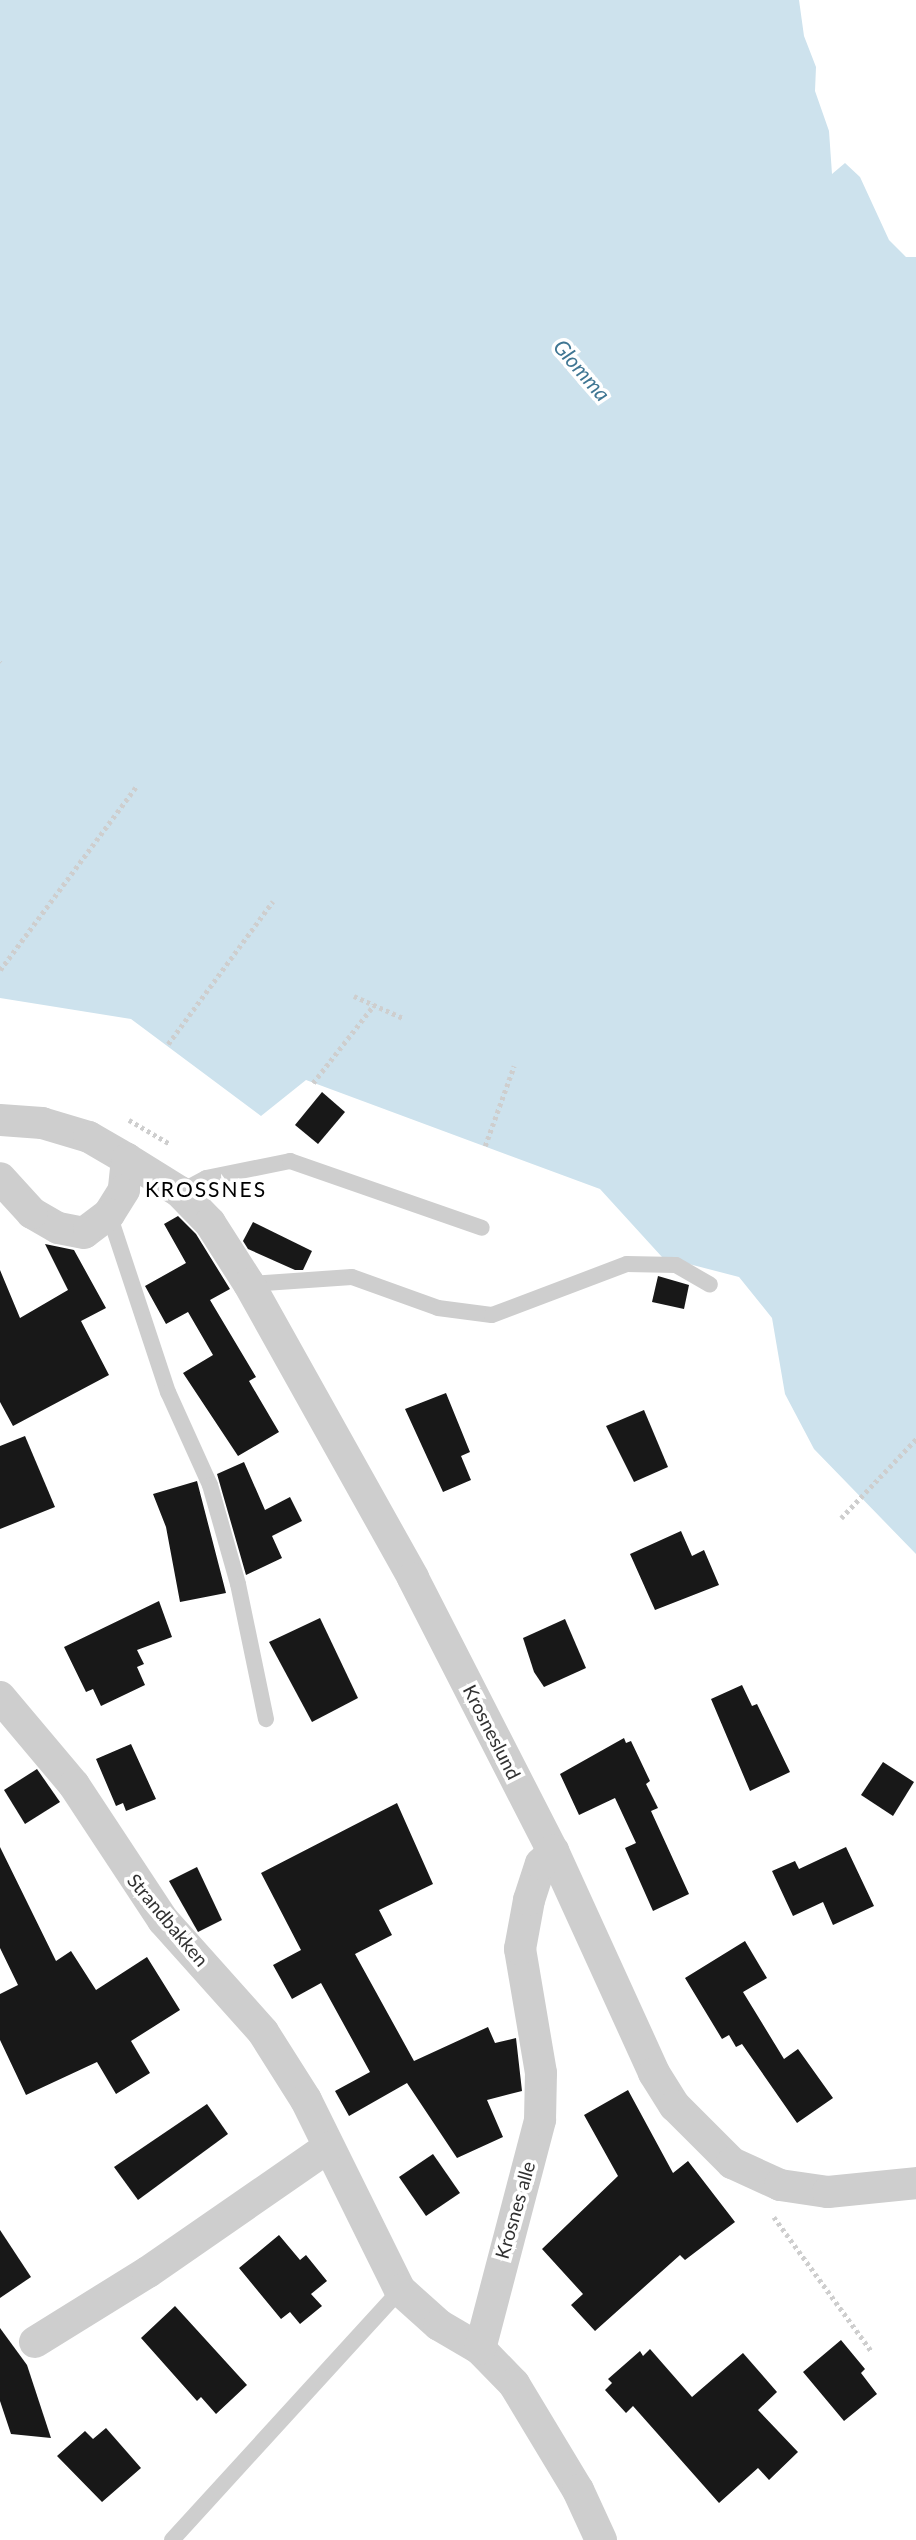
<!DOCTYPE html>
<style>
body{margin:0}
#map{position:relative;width:916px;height:2540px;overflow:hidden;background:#fff;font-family:Lato,sans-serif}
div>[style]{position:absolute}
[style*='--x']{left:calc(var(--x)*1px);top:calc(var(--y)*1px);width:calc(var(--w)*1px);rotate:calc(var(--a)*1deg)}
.water>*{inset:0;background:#cde2ed}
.building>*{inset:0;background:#181818}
.path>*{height:4.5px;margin-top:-2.25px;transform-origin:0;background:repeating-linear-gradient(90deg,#cecece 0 3.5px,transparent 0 7px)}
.service>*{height:16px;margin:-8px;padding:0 8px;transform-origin:8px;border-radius:8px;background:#cecece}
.minor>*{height:32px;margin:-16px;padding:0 16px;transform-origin:16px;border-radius:16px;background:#cecece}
span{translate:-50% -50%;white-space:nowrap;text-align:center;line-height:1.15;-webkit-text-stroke:7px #fff;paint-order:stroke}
.street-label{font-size:19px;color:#313131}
.water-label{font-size:21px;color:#3f7693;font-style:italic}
.neighbourhood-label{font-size:21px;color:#000;letter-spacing:2px}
</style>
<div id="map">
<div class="water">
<i style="clip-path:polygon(0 0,799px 0,804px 36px,816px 67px,815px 91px,829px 131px,832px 174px,845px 163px,860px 177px,889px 240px,906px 257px,916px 257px,916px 1554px,814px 1449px,785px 1394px,772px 1318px,739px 1277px,662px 1257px,600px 1189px,306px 1080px,261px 1116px,131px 1019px,0 998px)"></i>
</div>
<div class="building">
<i style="clip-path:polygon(322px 1092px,345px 1112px,318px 1144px,295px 1125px)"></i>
<i style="clip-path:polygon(178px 1216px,196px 1234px,230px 1289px,210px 1300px,256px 1377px,249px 1381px,279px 1432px,238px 1456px,183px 1373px,213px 1355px,188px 1312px,166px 1324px,145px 1286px,186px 1263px,164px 1224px)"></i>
<i style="clip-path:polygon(253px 1222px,312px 1251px,303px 1270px,295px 1270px,248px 1249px,243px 1241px)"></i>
<i style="clip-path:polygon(45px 1244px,74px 1250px,106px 1308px,81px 1321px,109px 1375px,13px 1426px,0 1402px,0 1270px,20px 1318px,68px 1290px)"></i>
<i style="clip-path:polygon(658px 1276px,689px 1285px,684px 1309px,652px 1302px)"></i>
<i style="clip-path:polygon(446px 1393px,470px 1452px,461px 1456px,471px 1480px,443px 1492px,405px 1409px)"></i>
<i style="clip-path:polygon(644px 1410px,668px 1467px,634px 1482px,606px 1426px)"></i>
<i style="clip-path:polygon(25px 1436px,55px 1507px,0 1529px,0 1446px)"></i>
<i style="clip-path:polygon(244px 1462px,265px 1510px,290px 1497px,302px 1521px,272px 1536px,282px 1558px,246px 1575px,217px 1474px)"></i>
<i style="clip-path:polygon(197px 1481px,226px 1593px,180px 1602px,166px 1527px,153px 1494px)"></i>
<i style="clip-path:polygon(681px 1531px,692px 1556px,704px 1550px,719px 1585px,655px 1610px,630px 1554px)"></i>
<i style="clip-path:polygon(159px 1601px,172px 1637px,137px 1650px,144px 1664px,137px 1667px,145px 1685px,101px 1706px,93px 1689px,86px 1692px,64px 1647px)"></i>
<i style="clip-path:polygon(320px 1618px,358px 1698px,312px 1722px,269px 1642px)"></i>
<i style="clip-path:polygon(565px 1619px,586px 1668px,544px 1687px,534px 1672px,523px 1638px)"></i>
<i style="clip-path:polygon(742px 1685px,752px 1706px,757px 1704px,790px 1772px,750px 1791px,711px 1699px)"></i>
<i style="clip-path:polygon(624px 1738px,626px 1743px,631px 1741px,650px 1781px,646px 1784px,658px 1808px,651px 1811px,689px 1894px,653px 1911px,625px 1848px,636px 1843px,615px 1798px,579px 1815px,560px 1774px)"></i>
<i style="clip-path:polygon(131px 1744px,156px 1799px,126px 1811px,123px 1803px,116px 1806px,96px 1759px)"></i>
<i style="clip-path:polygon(883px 1762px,914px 1782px,893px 1816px,861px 1795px)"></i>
<i style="clip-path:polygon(37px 1769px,60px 1802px,25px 1824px,4px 1790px)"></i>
<i style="clip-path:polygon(397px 1803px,433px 1884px,379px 1910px,392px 1935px,355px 1954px,414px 2061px,488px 2027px,495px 2043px,516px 2038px,522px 2091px,487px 2100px,503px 2137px,457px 2158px,407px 2083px,349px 2116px,335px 2091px,370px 2072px,321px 1983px,292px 1999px,273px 1965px,301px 1950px,261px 1873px)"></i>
<i style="clip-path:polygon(0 1847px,56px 1961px,71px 1951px,96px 1990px,147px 1957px,180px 2010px,131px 2041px,150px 2073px,116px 2094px,97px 2062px,26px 2095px,0 2040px,0 1994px,18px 1985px,0 1948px)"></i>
<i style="clip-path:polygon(846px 1847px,874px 1906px,833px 1925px,823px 1902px,793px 1916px,772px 1871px,795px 1861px,799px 1869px)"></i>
<i style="clip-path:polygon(197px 1867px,222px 1920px,198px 1932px,169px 1881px)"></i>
<i style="clip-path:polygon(745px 1941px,767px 1978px,743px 1992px,784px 2059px,798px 2049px,833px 2098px,797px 2123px,742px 2044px,736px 2047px,729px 2035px,722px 2039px,685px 1978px)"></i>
<i style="clip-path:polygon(628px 2090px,673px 2173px,688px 2161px,735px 2222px,685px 2260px,680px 2255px,595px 2331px,571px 2305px,583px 2294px,542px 2249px,618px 2176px,584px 2115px)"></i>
<i style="clip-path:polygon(207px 2104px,228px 2134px,138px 2200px,114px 2167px)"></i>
<i style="clip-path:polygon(433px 2154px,460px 2193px,426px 2216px,399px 2177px)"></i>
<i style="clip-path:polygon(0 2230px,31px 2277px,0 2298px)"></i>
<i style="clip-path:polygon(279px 2235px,300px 2260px,306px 2255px,327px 2281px,311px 2294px,322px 2306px,300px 2324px,290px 2312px,281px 2319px,239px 2268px)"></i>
<i style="clip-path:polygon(175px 2306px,247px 2385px,216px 2414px,201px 2397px,197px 2401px,141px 2338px)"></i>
<i style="clip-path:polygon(0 2328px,27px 2365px,51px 2438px,11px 2434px,0 2401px)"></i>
<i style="clip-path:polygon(841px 2340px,865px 2369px,861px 2373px,877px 2394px,844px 2421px,803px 2372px)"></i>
<i style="clip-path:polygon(650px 2349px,692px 2397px,743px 2353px,777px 2392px,758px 2410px,798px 2452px,769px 2480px,758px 2468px,719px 2503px,633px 2406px,626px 2413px,605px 2390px,612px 2383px,608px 2379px,640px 2351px,643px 2356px)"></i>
<i style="clip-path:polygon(106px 2428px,141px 2468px,102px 2502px,57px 2456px,85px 2431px,93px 2439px)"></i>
</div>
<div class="path">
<i style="--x:0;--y:662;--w:1;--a:45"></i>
<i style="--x:0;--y:970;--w:228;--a:-53.4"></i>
<i style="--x:354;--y:996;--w:54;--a:24.2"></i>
<i style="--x:168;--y:1044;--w:177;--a:-53.7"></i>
<i style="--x:313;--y:1083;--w:99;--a:-52"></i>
<i style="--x:129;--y:1120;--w:48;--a:30.3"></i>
<i style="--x:485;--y:1146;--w:85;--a:-70.1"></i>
<i style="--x:841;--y:1518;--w:109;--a:-46.5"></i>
<i style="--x:774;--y:2217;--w:167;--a:54"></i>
</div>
<div class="service">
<i style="--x:180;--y:1192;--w:30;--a:-28"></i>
<i style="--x:206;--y:1178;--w:86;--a:-11.4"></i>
<i style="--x:290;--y:1161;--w:203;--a:19.2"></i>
<i style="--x:109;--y:1214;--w:188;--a:71.7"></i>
<i style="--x:168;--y:1392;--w:102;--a:65.7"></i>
<i style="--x:210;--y:1485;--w:103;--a:74.2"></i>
<i style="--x:238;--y:1584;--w:138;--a:78.3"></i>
<i style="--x:249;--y:1284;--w:103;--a:-3.9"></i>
<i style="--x:352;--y:1277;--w:91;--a:19.8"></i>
<i style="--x:438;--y:1308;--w:54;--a:7.4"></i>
<i style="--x:492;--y:1315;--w:144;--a:-20.7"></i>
<i style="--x:627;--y:1264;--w:49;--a:1.2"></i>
<i style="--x:676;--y:1265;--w:39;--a:30"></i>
<i style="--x:172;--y:2540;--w:338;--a:-47.6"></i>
</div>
<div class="minor">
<i style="--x:0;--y:1120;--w:42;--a:4.1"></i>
<i style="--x:42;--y:1123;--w:49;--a:16.6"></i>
<i style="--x:89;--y:1137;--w:44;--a:30.1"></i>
<i style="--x:127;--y:1159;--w:31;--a:96"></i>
<i style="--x:124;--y:1190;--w:28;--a:122"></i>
<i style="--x:109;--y:1214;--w:31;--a:143"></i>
<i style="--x:84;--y:1233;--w:26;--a:-169"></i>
<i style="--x:58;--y:1228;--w:30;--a:-150"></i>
<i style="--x:32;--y:1213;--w:47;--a:-132.4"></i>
<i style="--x:127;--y:1159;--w:62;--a:31.9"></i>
<i style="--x:180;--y:1192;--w:43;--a:45.9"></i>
<i style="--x:210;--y:1223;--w:72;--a:57.4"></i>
<i style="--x:249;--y:1284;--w:337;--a:60.8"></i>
<i style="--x:413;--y:1578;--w:307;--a:62.9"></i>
<i style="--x:553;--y:1851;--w:244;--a:65.5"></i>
<i style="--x:654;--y:2073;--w:39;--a:58"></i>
<i style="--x:675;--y:2106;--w:81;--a:45"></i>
<i style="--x:732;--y:2163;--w:53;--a:24.6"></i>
<i style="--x:780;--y:2185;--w:49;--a:8.3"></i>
<i style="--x:828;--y:2192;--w:88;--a:-5.8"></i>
<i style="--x:0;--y:1697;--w:115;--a:49.9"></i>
<i style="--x:74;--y:1785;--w:162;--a:56.6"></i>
<i style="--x:163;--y:1920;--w:150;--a:48.2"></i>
<i style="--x:263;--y:2032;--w:80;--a:57.7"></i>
<i style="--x:306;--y:2100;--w:212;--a:63.7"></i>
<i style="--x:400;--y:2290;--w:52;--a:41.9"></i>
<i style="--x:439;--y:2325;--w:48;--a:30.3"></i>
<i style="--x:480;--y:2349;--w:49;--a:45.8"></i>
<i style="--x:514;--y:2384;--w:124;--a:58.9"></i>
<i style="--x:578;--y:2490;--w:55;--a:65.3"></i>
<i style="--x:35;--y:2342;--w:133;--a:-31.8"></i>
<i style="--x:148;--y:2272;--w:218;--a:-34.7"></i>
<i style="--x:480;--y:2349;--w:237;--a:-75.3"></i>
<i style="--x:540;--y:2120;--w:47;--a:-88.8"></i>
<i style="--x:541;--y:2073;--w:126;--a:-99.6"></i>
<i style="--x:520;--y:1949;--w:50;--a:-79.6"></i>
<i style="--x:529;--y:1900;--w:38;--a:-72"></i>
<i style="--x:541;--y:1864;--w:18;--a:-47"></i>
</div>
<div class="street-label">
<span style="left:492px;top:1732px;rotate:63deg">Krosneslund</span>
<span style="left:168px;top:1920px;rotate:50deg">Strandbakken</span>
<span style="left:515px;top:2210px;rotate:-74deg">Krosnes alle</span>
</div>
<div class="water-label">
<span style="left:582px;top:370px;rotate:49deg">Glomma</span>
</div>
<div class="neighbourhood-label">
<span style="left:206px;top:1189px">KROSSNES</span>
</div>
</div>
